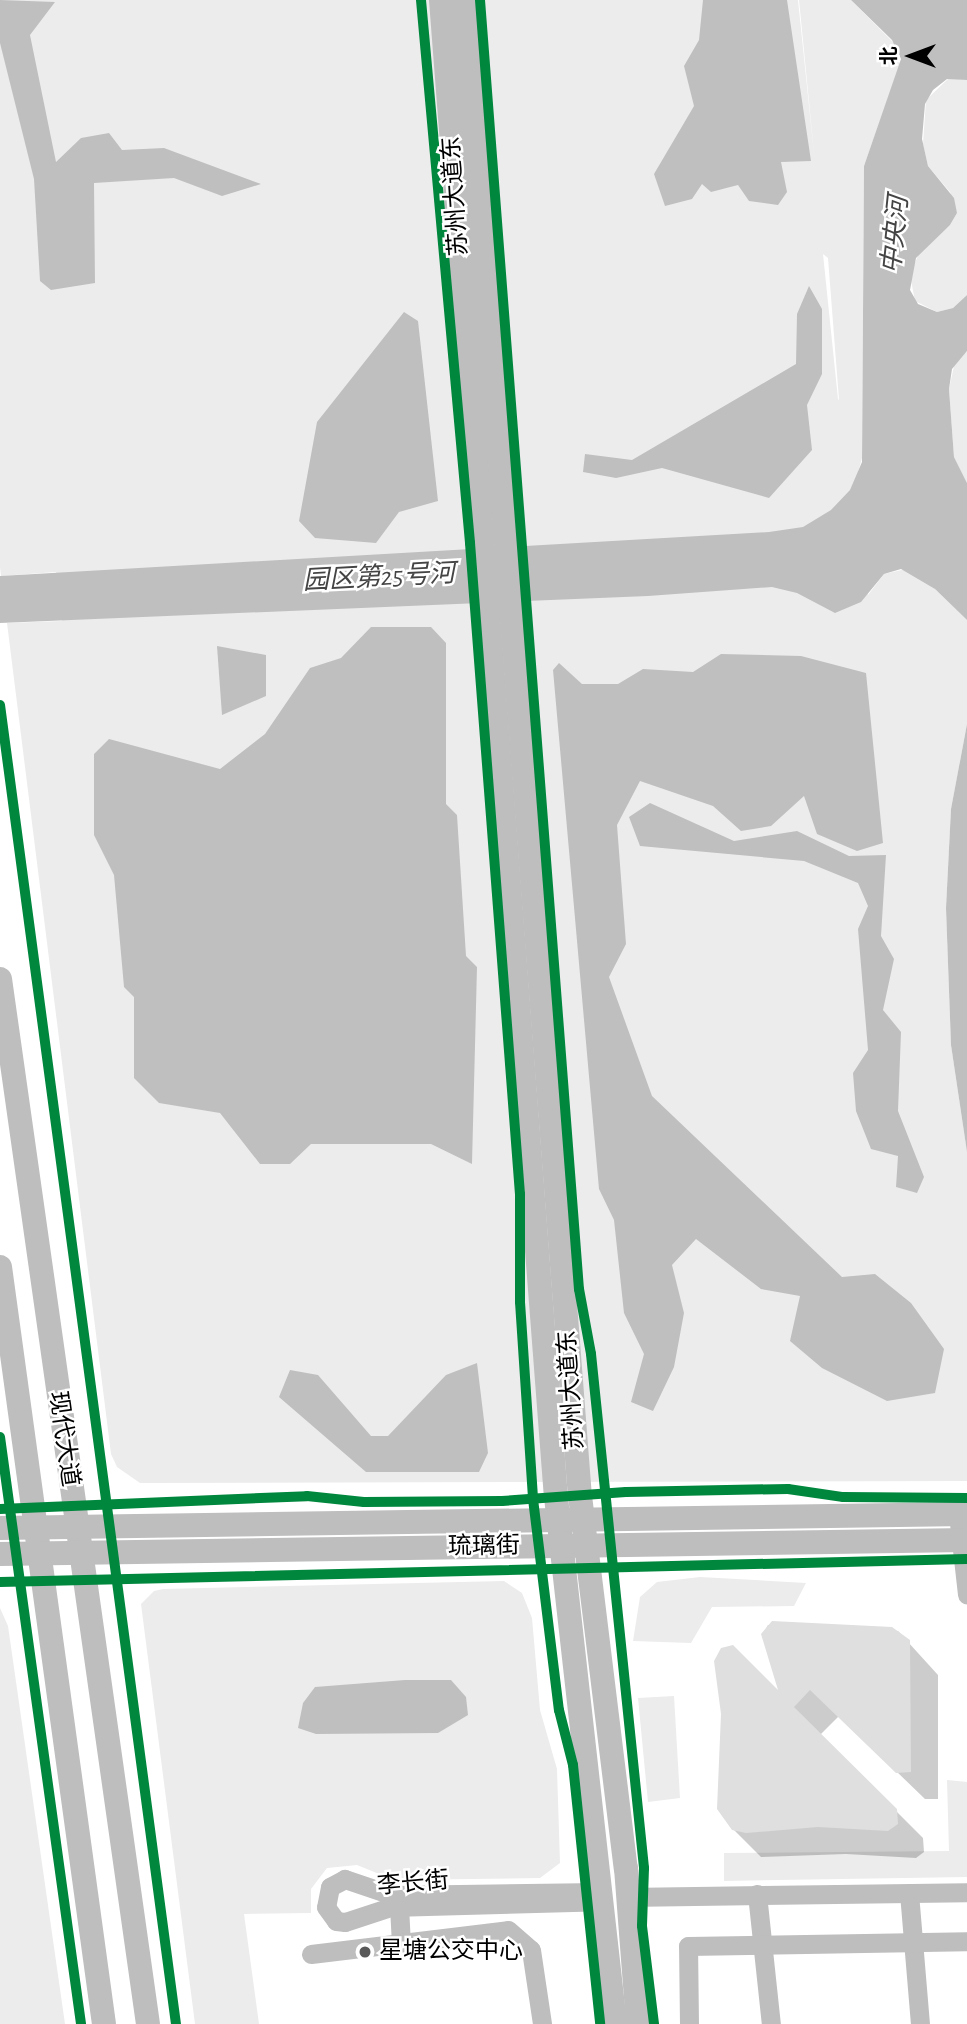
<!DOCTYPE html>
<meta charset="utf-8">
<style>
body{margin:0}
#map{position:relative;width:967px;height:2024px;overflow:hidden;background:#fff;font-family:"Alegreya Sans","Noto Sans SC",sans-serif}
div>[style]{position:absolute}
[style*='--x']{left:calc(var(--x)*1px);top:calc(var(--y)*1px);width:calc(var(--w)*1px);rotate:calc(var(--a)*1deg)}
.green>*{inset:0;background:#ececec}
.water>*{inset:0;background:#bfbfbf}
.shadow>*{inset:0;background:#0003}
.building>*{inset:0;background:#dfdfdf}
.minor>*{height:19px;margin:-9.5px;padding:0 9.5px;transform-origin:9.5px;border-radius:9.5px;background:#bebebe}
.major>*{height:24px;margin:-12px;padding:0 12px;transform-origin:12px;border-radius:12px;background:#bebebe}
.cycleway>*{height:10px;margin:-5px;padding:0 5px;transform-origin:5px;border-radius:5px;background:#00873e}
.dots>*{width:19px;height:19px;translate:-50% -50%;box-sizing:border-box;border:4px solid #fff;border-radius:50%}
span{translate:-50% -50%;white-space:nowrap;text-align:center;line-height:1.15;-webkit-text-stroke:5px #fff;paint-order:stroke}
.street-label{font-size:24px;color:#000}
.poi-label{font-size:24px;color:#000}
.left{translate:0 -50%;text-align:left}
.water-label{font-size:26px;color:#444;font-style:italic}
.north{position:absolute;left:876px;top:21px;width:70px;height:70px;-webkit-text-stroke:5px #fff;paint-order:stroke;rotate:270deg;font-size:19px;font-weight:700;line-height:28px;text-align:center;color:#000}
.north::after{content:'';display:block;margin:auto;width:24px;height:32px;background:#000;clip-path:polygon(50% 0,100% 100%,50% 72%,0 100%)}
</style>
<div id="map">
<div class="green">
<i style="clip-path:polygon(evenodd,0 0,798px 0,815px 163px,799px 0,851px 0,897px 46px,900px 64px,864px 166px,862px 458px,856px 480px,868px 595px,884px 574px,906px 569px,935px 589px,967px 620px,967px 724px,951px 809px,946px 908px,951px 1045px,967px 1152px,967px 1481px,140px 1483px,117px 1467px,111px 1454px,7px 623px,62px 621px,56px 572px,1px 576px,0 567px,0 0,823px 254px,828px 258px,839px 400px,838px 399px,823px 254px)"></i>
<i style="clip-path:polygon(949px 78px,967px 80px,967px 295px,953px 308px,937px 312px,915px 301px,910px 275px,919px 253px,950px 225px,957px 213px,950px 192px,928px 166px,923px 144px,926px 100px)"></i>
<i style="clip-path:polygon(967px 351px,967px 483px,954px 457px,949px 389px,954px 366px)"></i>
<i style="clip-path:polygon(700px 1577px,806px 1583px,794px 1606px,712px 1607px,691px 1643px,633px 1641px,640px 1597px,657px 1582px)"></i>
<i style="clip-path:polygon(504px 1581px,522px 1593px,532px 1618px,540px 1710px,557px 1769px,560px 1863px,540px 1878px,394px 1880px,357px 1865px,327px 1868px,311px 1889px,311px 1913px,244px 1914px,259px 2024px,195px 2024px,141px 1604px,154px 1591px,163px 1589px)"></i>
<i style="clip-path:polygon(0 1608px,8px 1626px,65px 2024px,0 2024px)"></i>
<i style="clip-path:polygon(674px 1696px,680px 1798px,648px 1802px,638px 1698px)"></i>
<i style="clip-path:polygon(947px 1780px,967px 1782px,967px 1877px,724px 1881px,724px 1853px,949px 1851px)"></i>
</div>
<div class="water">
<i style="clip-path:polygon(0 0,55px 2px,30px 35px,56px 162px,81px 138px,109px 133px,122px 150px,164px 148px,261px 184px,222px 196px,174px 178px,94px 183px,95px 283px,51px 290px,40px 281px,34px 179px,0 43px)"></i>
<i style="clip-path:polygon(703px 0,787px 0,811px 161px,781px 162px,787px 192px,778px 205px,749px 201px,738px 185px,711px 192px,702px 184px,692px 199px,665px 206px,654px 174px,694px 106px,684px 66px,699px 40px)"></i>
<i style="clip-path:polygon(851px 0,967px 0,967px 80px,947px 79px,933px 90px,925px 104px,922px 139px,928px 166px,954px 198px,957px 213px,950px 225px,916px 258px,910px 290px,918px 304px,937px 312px,953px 308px,967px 295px,967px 351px,952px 369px,949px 389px,954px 457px,967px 483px,967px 620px,935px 589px,901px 569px,884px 574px,861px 602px,835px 613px,797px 593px,772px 587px,648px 596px,0 623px,0 576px,769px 532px,803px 527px,831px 510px,850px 490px,862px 462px,864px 166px,901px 59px,892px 40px)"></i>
<i style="clip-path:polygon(809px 286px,822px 309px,822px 374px,807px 405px,812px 450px,769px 498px,662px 468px,616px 478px,583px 472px,585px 454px,632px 460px,796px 364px,797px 314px)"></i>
<i style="clip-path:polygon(404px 312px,418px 321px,438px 501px,399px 512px,376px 543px,315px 538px,299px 521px,317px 422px)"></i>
<i style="clip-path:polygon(371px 627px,431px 627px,446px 643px,446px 804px,457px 815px,466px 956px,477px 967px,472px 1164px,431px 1144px,311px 1144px,290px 1164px,260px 1164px,220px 1113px,159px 1103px,134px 1078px,134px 997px,124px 987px,114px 875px,94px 835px,94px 754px,109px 739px,220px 769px,265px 734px,310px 668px,341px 658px)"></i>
<i style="clip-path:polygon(217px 646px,266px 655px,266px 696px,222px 715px)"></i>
<i style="clip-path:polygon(721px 654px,801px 656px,866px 673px,883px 843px,857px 851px,817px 834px,804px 796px,771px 826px,741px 831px,713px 806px,640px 781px,617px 825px,626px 944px,609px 977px,652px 1096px,842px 1277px,875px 1274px,911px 1303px,944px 1349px,935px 1393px,887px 1401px,822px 1368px,790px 1341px,800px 1296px,761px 1289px,696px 1239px,672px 1265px,684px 1313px,674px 1367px,653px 1411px,631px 1402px,644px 1354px,624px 1313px,614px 1220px,599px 1189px,553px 670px,559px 663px,582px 684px,618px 684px,643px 669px,693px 672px)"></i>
<i style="clip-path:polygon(967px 724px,967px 1152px,951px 1045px,946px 908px,951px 809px)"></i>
<i style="clip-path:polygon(650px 803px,734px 841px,797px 831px,849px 856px,886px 855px,881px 936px,894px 959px,883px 1010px,901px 1032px,898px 1111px,924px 1177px,917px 1193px,896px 1187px,898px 1156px,871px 1149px,856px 1111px,853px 1073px,868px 1050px,858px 929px,868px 906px,858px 883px,804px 861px,640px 846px,629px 817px)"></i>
<i style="clip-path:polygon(477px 1363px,488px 1453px,479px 1472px,366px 1472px,279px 1397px,290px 1370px,318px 1375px,371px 1436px,388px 1436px,446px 1375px)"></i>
<i style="clip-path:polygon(405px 1680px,451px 1680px,466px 1697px,468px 1715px,438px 1733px,316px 1734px,298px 1728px,303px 1703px,315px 1687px)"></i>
</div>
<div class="shadow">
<i style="clip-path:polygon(768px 1625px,898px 1631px,938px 1675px,938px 1799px,925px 1799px,839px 1716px,820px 1735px,923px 1838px,924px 1852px,916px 1858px,846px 1854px,761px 1857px,733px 1829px,781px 1696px,763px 1634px)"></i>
</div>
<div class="building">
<i style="clip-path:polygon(772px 1621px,892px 1627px,910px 1640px,911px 1772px,896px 1773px,810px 1690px,794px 1707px,897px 1809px,898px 1824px,888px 1831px,818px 1827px,746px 1833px,732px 1830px,717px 1809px,721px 1714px,714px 1661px,721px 1648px,733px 1645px,778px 1690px,761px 1634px)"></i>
</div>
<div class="minor">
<i style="--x:958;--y:1514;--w:81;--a:83.6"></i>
<i style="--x:600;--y:1892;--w:208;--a:179.2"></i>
<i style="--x:392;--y:1895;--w:50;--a:-161.2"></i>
<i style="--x:345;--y:1879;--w:17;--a:152"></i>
<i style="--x:330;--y:1887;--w:20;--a:101"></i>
<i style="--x:326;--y:1907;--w:17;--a:54"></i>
<i style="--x:336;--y:1921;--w:9;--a:6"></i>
<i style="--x:345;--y:1922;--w:48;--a:-18.1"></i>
<i style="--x:391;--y:1907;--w:210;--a:-1.6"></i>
<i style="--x:909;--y:1893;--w:131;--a:85.2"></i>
<i style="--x:757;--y:1894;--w:131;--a:83.9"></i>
<i style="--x:626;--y:1897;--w:341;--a:-0.8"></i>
<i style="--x:399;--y:1906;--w:36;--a:87"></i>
<i style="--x:311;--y:1954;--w:198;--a:-6.9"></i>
<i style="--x:508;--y:1930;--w:30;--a:41"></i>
<i style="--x:531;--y:1950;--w:75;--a:81.5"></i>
<i style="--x:689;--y:2024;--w:78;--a:-90.7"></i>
<i style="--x:688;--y:1946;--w:279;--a:-1"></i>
</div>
<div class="major">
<i style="--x:441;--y:0;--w:1501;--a:85.61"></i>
<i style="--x:556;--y:1497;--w:530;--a:83.61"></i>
<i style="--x:464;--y:0;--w:1500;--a:85.57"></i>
<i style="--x:580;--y:1496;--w:375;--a:83"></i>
<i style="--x:626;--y:1868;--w:156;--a:85.6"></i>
<i style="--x:0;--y:979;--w:1055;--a:81.94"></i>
<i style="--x:0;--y:1267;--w:764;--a:82.18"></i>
<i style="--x:0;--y:1528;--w:967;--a:-0.83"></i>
<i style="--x:0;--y:1554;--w:967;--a:-0.83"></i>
</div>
<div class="cycleway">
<i style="--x:421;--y:0;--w:545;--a:84.84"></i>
<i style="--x:470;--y:543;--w:653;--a:85.61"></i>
<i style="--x:520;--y:1194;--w:108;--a:90"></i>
<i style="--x:520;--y:1302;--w:197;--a:86.2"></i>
<i style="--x:533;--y:1499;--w:213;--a:83"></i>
<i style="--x:559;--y:1710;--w:57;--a:75.7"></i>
<i style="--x:573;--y:1765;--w:260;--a:84"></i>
<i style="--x:480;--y:0;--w:1293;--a:85.61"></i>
<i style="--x:579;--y:1289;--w:66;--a:79.5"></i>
<i style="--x:591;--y:1354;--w:517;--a:84.11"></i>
<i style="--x:644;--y:1868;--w:58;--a:92"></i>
<i style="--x:642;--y:1926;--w:99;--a:83"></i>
<i style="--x:0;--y:705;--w:1331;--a:82.4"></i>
<i style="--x:0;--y:1437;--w:593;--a:82.14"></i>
<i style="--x:0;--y:1509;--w:307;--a:-2.4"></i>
<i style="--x:307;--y:1496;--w:57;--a:6"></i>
<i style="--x:364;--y:1502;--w:138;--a:-0.4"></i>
<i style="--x:502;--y:1501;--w:124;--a:-4.2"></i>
<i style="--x:626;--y:1492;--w:162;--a:-1.1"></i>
<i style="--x:788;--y:1489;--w:56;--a:8.3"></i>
<i style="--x:843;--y:1497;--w:124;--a:0.5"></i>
<i style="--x:0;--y:1582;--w:967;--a:-1.36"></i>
</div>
<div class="dots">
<i style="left:365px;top:1952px;background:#595959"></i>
</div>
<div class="street-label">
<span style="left:456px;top:196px;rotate:-94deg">苏州大道东</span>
<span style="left:572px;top:1390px;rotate:-94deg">苏州大道东</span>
<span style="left:63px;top:1439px;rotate:82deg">现代大道</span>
<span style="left:484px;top:1547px;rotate:-1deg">琉璃街</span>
<span style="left:413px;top:1884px;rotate:-5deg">李长街</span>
</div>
<div class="poi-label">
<span class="left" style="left:379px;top:1952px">星塘公交中心</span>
</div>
<div class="water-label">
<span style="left:896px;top:235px;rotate:-84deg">中央河</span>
<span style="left:379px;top:578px;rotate:-3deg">园区第25号河</span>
</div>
<div class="north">北</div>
</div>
